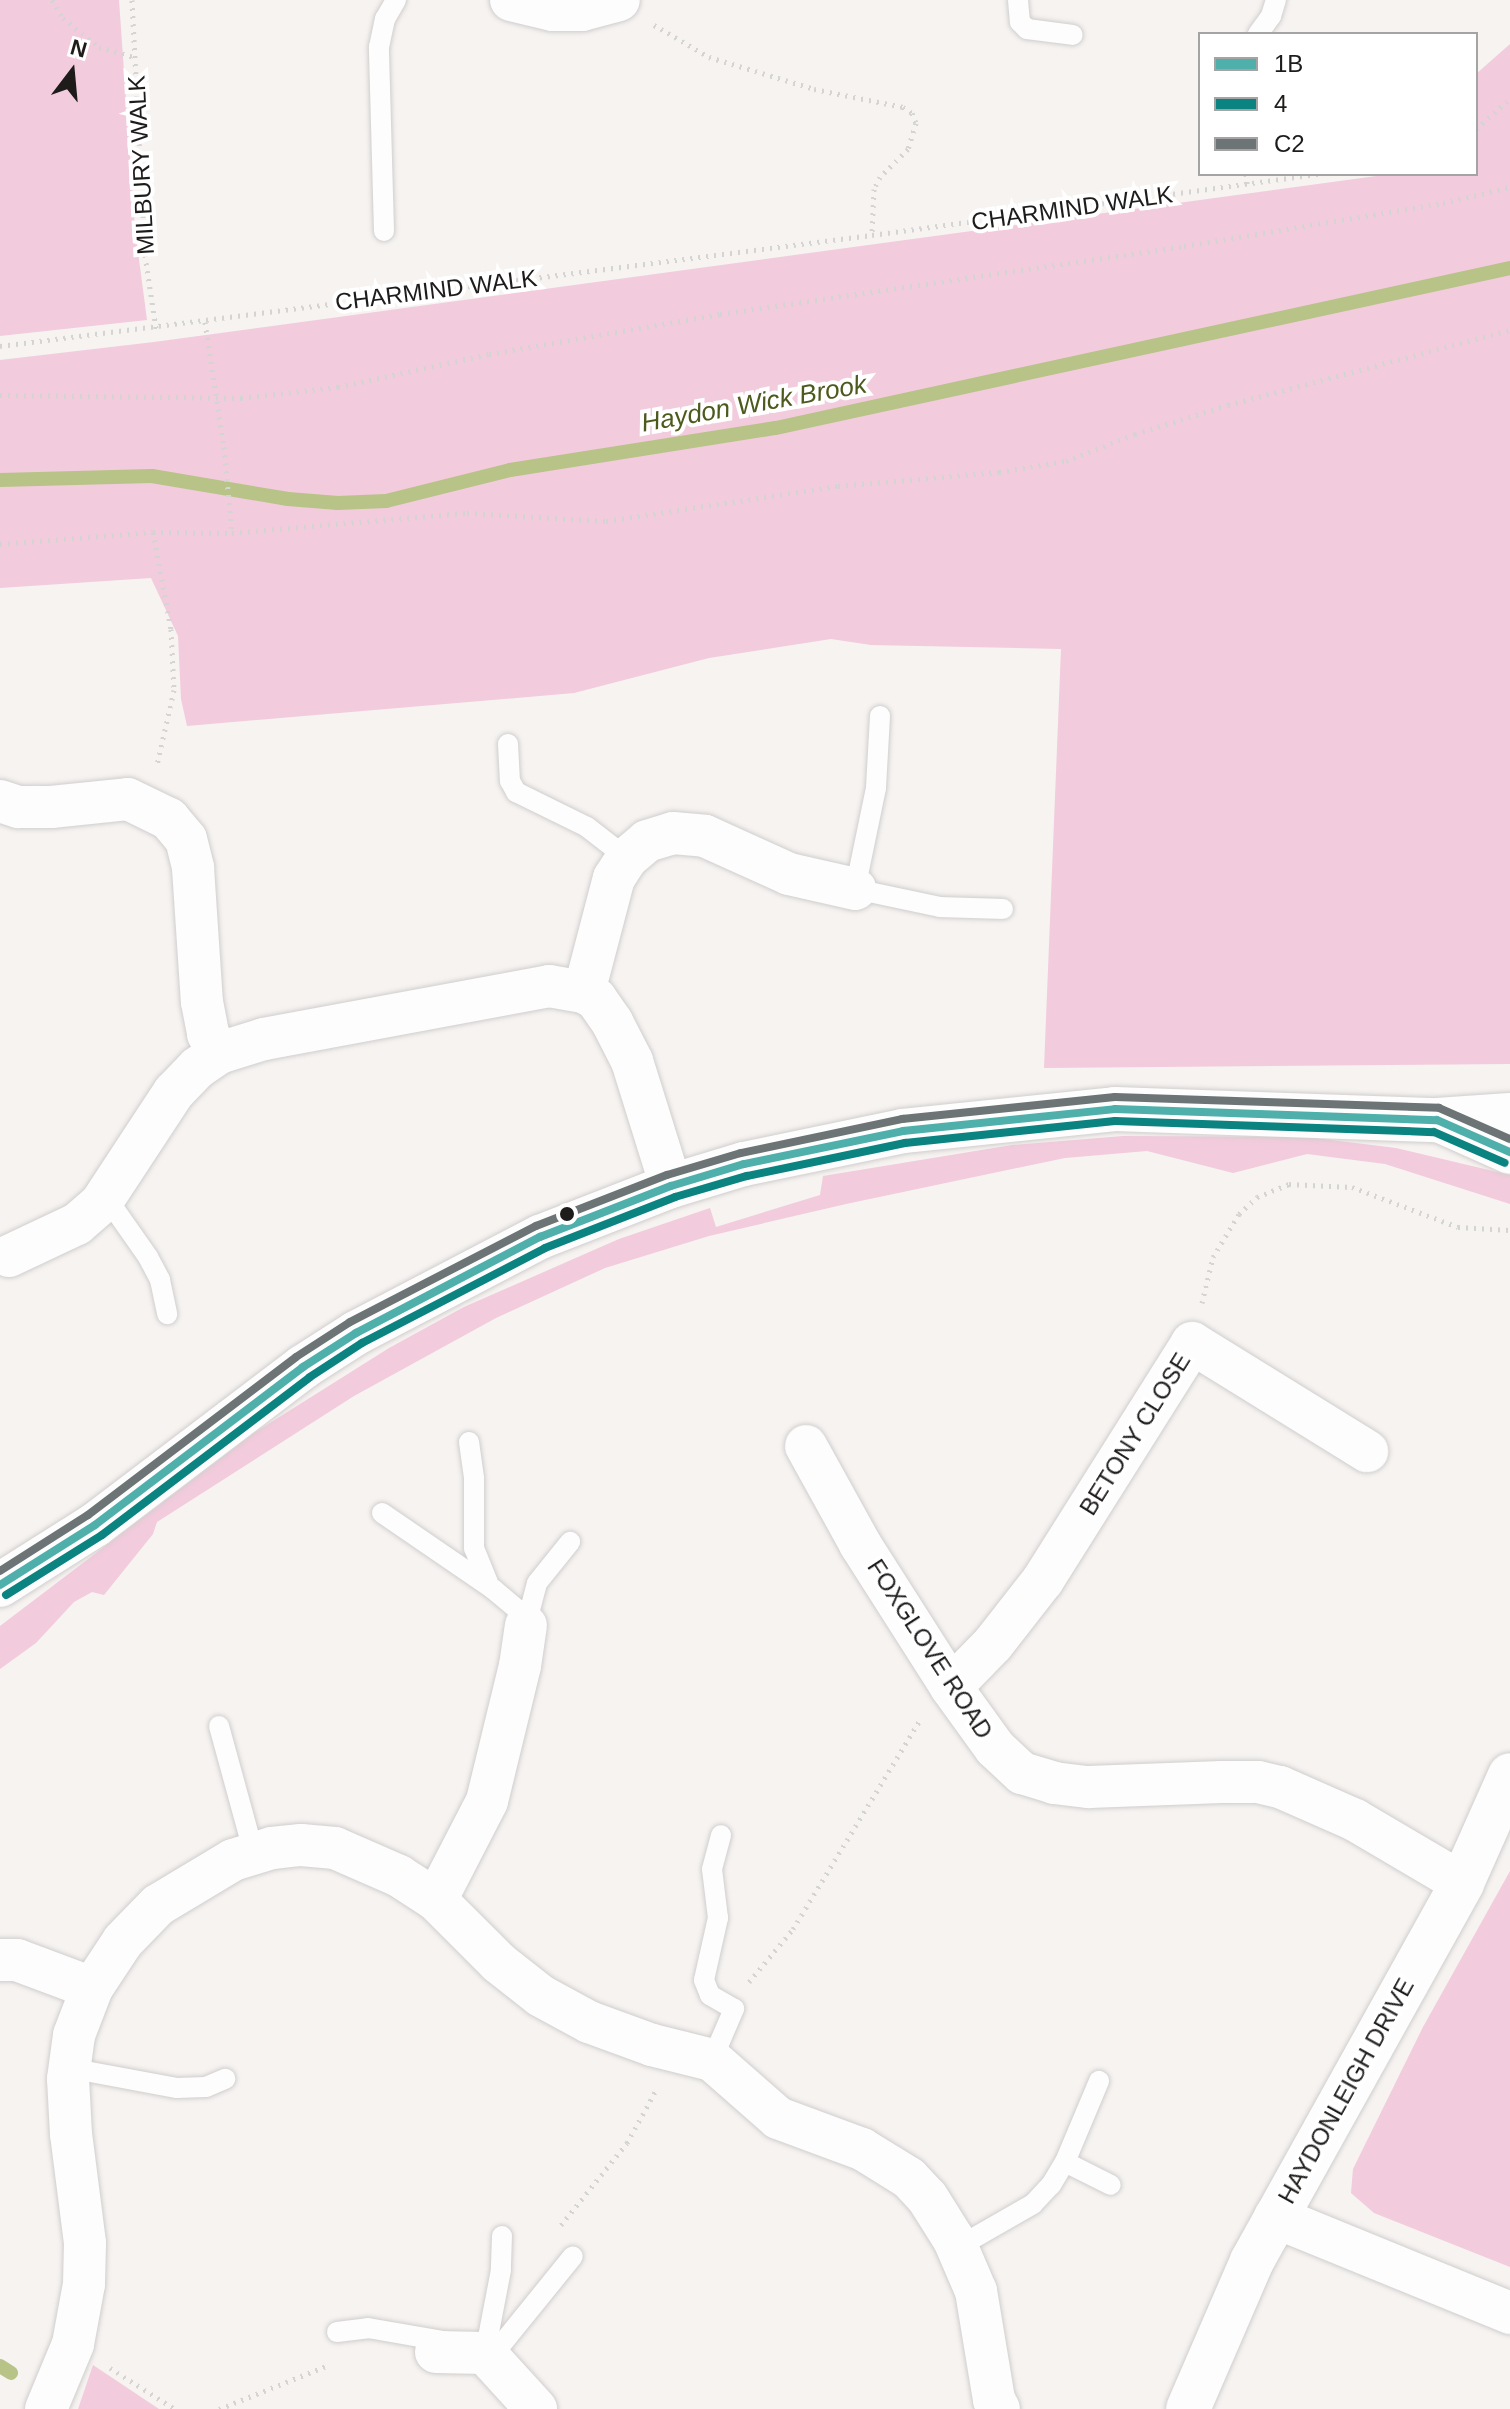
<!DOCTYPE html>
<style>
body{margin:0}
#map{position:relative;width:1510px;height:2409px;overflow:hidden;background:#f6f3f1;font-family:Helvetica,sans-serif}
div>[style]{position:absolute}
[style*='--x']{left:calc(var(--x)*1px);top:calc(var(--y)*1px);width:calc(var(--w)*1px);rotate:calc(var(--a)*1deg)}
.green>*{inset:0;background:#f2cbdc}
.stream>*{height:14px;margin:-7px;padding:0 7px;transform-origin:7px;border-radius:7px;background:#b7c387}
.path>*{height:5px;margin-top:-2.5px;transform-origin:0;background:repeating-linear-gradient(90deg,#d4d4d3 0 2px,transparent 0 8px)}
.roads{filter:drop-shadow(0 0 2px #d0cecd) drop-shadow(0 0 2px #d0cecd)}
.service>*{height:20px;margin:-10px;padding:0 10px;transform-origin:10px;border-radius:10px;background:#fefdfd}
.minor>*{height:42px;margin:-21px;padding:0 21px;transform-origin:21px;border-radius:21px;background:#fefdfd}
.tertiary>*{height:44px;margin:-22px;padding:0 22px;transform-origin:22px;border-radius:22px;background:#fefdfd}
.secondary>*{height:44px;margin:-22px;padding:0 22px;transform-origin:22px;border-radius:22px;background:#fefdfd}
.bus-1>*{height:8px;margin:-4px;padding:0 4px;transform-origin:4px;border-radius:4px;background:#4eafab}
.bus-2>*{height:8px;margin:-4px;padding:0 4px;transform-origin:4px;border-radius:4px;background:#0a8381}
.bus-3>*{height:8px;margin:-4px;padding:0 4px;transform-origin:4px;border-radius:4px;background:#6c7476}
.dots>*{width:22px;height:22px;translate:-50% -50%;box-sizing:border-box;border:4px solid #fff;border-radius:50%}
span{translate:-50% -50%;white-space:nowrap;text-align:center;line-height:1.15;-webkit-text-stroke:8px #fff;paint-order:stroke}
.street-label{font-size:24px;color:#1e1c1b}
.water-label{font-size:26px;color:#4d5a1d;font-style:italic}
.legend{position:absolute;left:1198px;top:32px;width:280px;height:144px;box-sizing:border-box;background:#fff;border:2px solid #a5a4a4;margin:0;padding:10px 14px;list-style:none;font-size:24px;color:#1e1c1b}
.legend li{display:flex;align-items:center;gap:16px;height:40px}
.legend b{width:40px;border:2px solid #a5a4a4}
.north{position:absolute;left:32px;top:32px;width:80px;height:80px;-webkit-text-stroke:6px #fff;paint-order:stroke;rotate:16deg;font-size:22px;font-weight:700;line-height:32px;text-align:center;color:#1e1c1b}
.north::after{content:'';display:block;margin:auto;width:28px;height:36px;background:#1e1c1b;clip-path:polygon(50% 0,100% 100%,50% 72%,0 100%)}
</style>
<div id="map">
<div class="green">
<i style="clip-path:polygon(0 0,119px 0,135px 229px,147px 320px,0 336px)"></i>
<i style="clip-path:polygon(1510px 44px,1510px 1064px,1044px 1068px,1061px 649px,871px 645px,831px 639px,709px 658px,574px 693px,187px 726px,181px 699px,178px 636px,151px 578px,0 588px,0 360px,154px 342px,1391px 174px,1476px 174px,1476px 74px)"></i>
<i style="clip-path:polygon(1123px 1136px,1307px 1137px,1396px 1148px,1510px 1175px,1510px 1204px,1385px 1164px,1307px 1154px,1233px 1173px,1147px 1151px,1065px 1158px,846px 1204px,709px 1236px,605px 1268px,496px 1318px,354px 1396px,157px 1522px,153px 1534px,104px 1595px,92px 1592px,74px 1602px,36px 1643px,0 1669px,0 1626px,254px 1433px,389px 1348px,464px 1307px,619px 1239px,710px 1208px,716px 1227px,820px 1195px,823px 1176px,1012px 1145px)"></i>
<i style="clip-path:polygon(1510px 1871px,1510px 2267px,1374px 2213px,1351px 2193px,1353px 2169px,1423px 2027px)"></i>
<i style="clip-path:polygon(93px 2365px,159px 2409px,78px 2409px)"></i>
</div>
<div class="stream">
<i style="--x:0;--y:480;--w:152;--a:-1.5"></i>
<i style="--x:152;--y:476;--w:138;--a:9.6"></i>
<i style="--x:288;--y:499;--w:50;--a:4.6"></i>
<i style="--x:338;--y:503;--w:48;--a:-2.4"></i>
<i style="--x:386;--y:501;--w:128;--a:-14"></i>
<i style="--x:510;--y:470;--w:269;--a:-9"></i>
<i style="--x:776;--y:428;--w:751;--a:-12.3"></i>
<i style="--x:0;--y:2366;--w:13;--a:32"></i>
</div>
<div class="path">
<i style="--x:52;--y:0;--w:21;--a:59"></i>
<i style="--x:63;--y:18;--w:46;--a:38.9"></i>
<i style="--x:99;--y:47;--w:36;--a:16"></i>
<i style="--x:132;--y:0;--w:255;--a:87.1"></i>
<i style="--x:145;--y:255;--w:75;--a:81.5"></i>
<i style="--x:654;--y:25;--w:64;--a:30.2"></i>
<i style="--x:709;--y:57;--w:110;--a:16.9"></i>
<i style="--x:814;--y:89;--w:91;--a:11.4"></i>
<i style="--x:903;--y:107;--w:11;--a:34"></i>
<i style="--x:912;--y:113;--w:11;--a:68"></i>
<i style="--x:916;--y:123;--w:27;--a:107"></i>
<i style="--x:908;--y:149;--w:40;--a:135"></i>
<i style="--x:880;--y:177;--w:13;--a:117"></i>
<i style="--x:874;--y:189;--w:46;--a:92.5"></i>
<i style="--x:1476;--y:129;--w:45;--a:-41.4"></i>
<i style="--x:1246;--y:174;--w:10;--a:84"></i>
<i style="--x:205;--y:322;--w:126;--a:81.4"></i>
<i style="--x:224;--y:447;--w:86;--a:84.7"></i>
<i style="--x:0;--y:346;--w:879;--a:-7.25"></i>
<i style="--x:872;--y:235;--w:451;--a:-7.8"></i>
<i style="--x:0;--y:395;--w:241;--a:0.7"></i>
<i style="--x:241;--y:398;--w:98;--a:-6.5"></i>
<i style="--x:338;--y:387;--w:155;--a:-12.3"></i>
<i style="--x:489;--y:354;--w:234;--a:-9.8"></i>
<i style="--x:720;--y:314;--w:469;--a:-8.3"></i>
<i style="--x:1184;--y:246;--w:263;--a:-9.4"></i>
<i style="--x:1443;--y:203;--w:69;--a:-13.4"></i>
<i style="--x:153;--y:532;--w:99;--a:79.5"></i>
<i style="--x:171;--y:629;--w:61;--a:87.2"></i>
<i style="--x:174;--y:690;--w:77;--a:102.8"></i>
<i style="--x:0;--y:544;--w:153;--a:-4.5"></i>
<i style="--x:153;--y:532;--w:79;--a:0.7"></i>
<i style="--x:232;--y:533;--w:236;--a:-4.9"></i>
<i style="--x:467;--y:513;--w:139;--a:3.3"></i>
<i style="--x:606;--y:521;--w:235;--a:-8.6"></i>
<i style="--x:838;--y:486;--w:162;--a:-5"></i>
<i style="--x:999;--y:472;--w:68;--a:-9.3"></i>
<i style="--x:1066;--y:461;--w:74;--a:-21.4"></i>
<i style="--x:1135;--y:434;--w:97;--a:-17.3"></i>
<i style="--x:1228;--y:405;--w:292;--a:-14.9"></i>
<i style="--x:1202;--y:1303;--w:47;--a:-76.6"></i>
<i style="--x:1213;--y:1257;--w:50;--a:-58.8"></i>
<i style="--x:1239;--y:1214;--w:25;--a:-43"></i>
<i style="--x:1257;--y:1197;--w:35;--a:-22"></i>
<i style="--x:1289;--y:1184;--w:63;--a:2.7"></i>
<i style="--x:1352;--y:1187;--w:113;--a:20.7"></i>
<i style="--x:1458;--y:1227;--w:52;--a:3.3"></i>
<i style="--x:749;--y:1982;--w:69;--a:-50.3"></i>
<i style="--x:793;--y:1929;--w:245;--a:-58.7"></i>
<i style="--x:561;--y:2225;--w:105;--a:-51.2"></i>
<i style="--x:627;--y:2143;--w:60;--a:-61.3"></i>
<i style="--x:110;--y:2368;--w:77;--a:32.2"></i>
<i style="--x:219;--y:2409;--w:118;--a:-21.8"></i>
</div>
<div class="roads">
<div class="service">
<i style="--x:1018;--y:0;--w:22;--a:85"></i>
<i style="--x:1020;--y:22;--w:10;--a:45"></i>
<i style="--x:1027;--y:29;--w:46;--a:7.4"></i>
<i style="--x:1258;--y:34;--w:22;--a:-54"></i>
<i style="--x:1271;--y:16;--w:17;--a:-73"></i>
<i style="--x:384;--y:231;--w:184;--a:-91.6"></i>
<i style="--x:379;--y:47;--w:29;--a:-78"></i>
<i style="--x:385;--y:19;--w:22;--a:-60"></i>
<i style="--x:880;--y:716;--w:72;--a:93.2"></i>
<i style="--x:876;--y:788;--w:103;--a:101.7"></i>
<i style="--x:855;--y:889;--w:87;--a:12"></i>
<i style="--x:940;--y:907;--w:63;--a:1.8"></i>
<i style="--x:508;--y:744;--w:37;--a:87"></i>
<i style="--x:510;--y:781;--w:13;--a:61"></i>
<i style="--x:516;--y:792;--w:79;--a:26.2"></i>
<i style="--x:587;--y:827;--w:51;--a:37.8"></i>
<i style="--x:106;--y:1197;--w:73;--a:55"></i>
<i style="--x:148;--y:1257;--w:26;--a:62"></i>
<i style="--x:160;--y:1280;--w:35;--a:78"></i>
<i style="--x:469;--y:1442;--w:37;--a:82"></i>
<i style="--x:474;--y:1479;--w:69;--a:90"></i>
<i style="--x:474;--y:1548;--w:37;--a:68"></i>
<i style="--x:382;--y:1513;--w:135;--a:34.4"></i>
<i style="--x:493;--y:1589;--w:34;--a:40"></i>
<i style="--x:519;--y:1611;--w:16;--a:63"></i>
<i style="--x:526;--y:1625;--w:43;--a:-75.3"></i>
<i style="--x:537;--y:1583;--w:53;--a:-51.2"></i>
<i style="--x:219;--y:1726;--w:133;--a:74.7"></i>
<i style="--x:712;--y:2060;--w:56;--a:-66.7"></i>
<i style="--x:734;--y:2009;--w:28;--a:-150"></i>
<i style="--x:710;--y:1995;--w:16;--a:-112"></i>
<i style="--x:704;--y:1980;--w:64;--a:-77.3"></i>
<i style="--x:718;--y:1918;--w:49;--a:-97"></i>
<i style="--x:712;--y:1869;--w:35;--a:-75"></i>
<i style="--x:69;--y:2068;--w:110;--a:10.5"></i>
<i style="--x:177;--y:2088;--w:29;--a:-2"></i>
<i style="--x:206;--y:2087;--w:21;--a:-23"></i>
<i style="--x:1065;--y:2162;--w:51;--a:26.6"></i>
<i style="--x:502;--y:2236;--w:34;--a:92"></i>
<i style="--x:501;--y:2270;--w:85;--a:100.9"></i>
<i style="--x:485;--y:2353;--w:18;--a:-27"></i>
<i style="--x:501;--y:2345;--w:114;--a:-51"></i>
<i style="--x:958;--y:2247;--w:86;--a:-29.8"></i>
<i style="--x:1033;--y:2204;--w:26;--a:-47"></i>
<i style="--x:1051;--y:2185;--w:27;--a:-59"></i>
<i style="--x:1065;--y:2162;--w:88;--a:-67.2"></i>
<i style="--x:337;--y:2332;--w:31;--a:-7"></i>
<i style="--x:368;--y:2328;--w:81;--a:9.9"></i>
</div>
<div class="minor">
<i style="--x:511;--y:0;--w:43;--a:13.4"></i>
<i style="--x:553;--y:10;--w:29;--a:0"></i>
<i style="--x:582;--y:10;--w:38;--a:-15"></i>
<i style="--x:0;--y:801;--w:20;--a:18"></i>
<i style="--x:19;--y:807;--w:32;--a:0"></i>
<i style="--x:51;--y:807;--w:77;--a:-5.9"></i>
<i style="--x:128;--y:799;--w:46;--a:26"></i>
<i style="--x:169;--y:819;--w:26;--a:50"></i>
<i style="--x:186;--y:839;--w:30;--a:76"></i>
<i style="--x:193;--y:868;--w:134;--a:86.2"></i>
<i style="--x:202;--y:1002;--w:33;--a:79"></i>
<i style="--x:208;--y:1034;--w:22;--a:60"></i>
<i style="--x:584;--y:992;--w:14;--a:30"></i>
<i style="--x:596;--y:999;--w:28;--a:55"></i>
<i style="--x:612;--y:1022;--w:44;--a:62.9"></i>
<i style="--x:632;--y:1061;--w:131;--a:72.7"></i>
<i style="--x:9;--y:1256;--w:75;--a:-25.2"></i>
<i style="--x:77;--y:1224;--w:32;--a:-41"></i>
<i style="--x:101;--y:1203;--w:133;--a:-56.7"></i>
<i style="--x:174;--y:1092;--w:33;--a:-46"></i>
<i style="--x:197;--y:1068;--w:27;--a:-34"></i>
<i style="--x:219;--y:1053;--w:47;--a:-17.3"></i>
<i style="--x:264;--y:1039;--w:290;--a:-10.5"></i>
<i style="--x:549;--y:986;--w:36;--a:10"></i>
<i style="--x:584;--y:992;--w:118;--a:-75.3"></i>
<i style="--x:614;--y:878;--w:24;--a:-57"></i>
<i style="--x:627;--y:858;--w:26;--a:-40"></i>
<i style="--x:647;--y:841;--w:27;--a:-17"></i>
<i style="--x:673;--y:833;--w:32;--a:5"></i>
<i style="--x:705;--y:836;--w:92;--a:24.3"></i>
<i style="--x:789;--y:874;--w:68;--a:12.8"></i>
<i style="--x:806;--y:1446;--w:112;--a:61.1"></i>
<i style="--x:860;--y:1544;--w:169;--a:57.5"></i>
<i style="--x:951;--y:1687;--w:75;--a:54.2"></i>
<i style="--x:995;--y:1748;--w:37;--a:43"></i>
<i style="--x:1022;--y:1773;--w:34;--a:17"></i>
<i style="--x:1054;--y:1783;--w:35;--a:7"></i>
<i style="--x:1089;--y:1787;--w:133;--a:-2.2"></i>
<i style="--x:1222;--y:1782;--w:36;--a:0"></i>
<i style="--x:1258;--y:1782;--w:23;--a:13"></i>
<i style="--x:1280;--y:1787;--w:82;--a:23.7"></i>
<i style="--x:1355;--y:1820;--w:124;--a:30.5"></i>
<i style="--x:951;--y:1687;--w:60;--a:-45.7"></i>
<i style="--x:993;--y:1644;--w:81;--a:-52"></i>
<i style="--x:1043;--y:1580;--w:280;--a:-57.8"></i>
<i style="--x:1192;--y:1343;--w:206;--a:31.7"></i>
<i style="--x:436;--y:1900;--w:111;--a:-62.7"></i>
<i style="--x:487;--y:1801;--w:139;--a:-76.3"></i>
<i style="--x:520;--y:1666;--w:41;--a:-81.7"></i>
<i style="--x:0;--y:1960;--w:17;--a:0"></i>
<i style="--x:17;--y:1960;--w:80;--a:20.5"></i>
<i style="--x:1275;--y:2217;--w:254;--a:22.2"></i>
<i style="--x:436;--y:2352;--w:49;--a:1.2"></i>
<i style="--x:485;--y:2353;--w:76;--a:47.7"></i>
<i style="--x:46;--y:2409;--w:70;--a:-67.4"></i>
<i style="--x:73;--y:2344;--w:61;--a:-79.6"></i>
<i style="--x:84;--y:2284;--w:41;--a:-88.6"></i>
<i style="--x:85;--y:2243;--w:110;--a:-97.3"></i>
<i style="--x:71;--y:2134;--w:55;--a:-93.1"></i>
<i style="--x:68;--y:2079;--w:44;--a:-82.2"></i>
<i style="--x:74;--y:2035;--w:50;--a:-69"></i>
<i style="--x:92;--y:1988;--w:56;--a:-56.6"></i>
<i style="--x:123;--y:1941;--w:50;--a:-45.8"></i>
<i style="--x:158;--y:1905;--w:87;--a:-31"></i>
<i style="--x:233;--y:1860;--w:41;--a:-17.1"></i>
<i style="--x:272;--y:1848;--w:29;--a:-6"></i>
<i style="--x:301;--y:1845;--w:34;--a:5"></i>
<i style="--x:335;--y:1848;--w:70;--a:23.6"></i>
<i style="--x:399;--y:1876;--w:44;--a:33"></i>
<i style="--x:436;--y:1900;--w:89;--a:45"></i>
<i style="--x:499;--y:1963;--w:53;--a:38.2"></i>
<i style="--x:541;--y:1996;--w:55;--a:28.4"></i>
<i style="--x:589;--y:2022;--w:67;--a:20.1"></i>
<i style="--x:652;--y:2045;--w:62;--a:14"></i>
<i style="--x:712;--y:2060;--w:88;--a:41.3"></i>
<i style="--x:778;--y:2118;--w:90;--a:20.3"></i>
<i style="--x:862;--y:2149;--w:55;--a:31.7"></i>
<i style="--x:909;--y:2178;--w:26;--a:47"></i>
<i style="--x:927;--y:2197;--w:51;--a:57.9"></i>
<i style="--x:954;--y:2240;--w:56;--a:66.7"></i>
<i style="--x:976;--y:2291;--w:110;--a:80.6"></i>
<i style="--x:994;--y:2400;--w:10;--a:61"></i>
</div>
<div class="tertiary">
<i style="--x:1188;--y:2409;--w:161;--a:-66.6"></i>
<i style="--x:1252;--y:2261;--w:432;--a:-60.9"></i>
<i style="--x:1462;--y:1883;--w:118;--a:-66"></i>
</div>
<div class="secondary">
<i style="--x:1443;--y:1122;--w:73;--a:24.1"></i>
<i style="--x:0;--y:1585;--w:112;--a:-32.3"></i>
<i style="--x:95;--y:1525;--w:261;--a:-37.2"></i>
<i style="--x:303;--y:1367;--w:63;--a:-32.7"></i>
<i style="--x:356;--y:1333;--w:208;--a:-27.6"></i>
<i style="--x:540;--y:1237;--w:141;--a:-21.3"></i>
<i style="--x:671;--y:1186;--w:76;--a:-16.8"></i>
<i style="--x:744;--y:1164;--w:162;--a:-11.7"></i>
<i style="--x:903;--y:1131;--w:213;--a:-5.9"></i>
<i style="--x:1115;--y:1109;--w:322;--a:2"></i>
<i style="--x:1437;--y:1120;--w:73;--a:-3.9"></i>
</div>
</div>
<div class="bus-1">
<i style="--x:0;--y:1585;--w:112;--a:-32.3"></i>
<i style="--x:95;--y:1525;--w:261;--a:-37.2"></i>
<i style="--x:303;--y:1367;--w:63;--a:-32.7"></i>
<i style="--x:356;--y:1333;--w:208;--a:-27.6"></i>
<i style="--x:540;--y:1237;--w:141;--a:-21.3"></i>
<i style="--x:671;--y:1186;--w:76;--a:-16.8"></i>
<i style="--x:744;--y:1164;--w:162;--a:-11.7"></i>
<i style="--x:903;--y:1131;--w:213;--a:-5.9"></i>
<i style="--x:1115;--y:1109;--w:322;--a:2"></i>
<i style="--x:1437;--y:1120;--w:80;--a:23.7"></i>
</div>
<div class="bus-2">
<i style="--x:6;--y:1595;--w:113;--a:-32"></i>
<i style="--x:102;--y:1535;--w:261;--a:-37.2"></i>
<i style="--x:310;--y:1377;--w:62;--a:-33.2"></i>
<i style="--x:362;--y:1343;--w:206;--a:-27.4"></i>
<i style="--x:545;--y:1248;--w:140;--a:-21.4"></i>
<i style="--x:675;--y:1197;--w:75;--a:-16.3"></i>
<i style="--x:747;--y:1176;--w:161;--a:-11.8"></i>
<i style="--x:905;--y:1143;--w:211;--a:-6"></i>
<i style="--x:1115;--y:1121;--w:319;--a:2"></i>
<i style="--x:1434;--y:1132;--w:77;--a:23.6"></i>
</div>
<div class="bus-3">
<i style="--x:0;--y:1571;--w:104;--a:-32.5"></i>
<i style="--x:88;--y:1515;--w:261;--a:-37.2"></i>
<i style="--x:296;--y:1357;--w:64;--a:-32.9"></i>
<i style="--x:350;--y:1322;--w:209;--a:-27.3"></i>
<i style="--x:536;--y:1226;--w:141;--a:-21.3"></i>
<i style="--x:667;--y:1175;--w:77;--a:-16.6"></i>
<i style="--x:741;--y:1153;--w:165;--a:-11.9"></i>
<i style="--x:902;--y:1119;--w:214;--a:-5.9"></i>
<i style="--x:1115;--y:1097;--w:324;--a:1.9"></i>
<i style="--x:1439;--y:1108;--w:77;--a:23.6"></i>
</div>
<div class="dots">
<i style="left:567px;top:1214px;background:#1e1c1b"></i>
</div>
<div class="street-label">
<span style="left:141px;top:165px;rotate:-93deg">MILBURY WALK</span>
<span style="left:1072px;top:208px;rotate:-8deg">CHARMIND WALK</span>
<span style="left:436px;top:290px;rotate:-7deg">CHARMIND WALK</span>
<span style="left:1135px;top:1434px;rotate:-58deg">BETONY CLOSE</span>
<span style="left:930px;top:1649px;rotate:57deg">FOXGLOVE ROAD</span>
<span style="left:1346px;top:2091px;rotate:-61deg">HAYDONLEIGH DRIVE</span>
</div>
<div class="water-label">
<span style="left:754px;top:404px;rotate:-10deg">Haydon Wick Brook</span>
</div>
<ul class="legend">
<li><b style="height:10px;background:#4eafab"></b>1B</li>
<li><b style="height:10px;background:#0a8381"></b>4</li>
<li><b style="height:10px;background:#6c7476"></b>C2</li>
</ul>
<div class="north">N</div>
</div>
